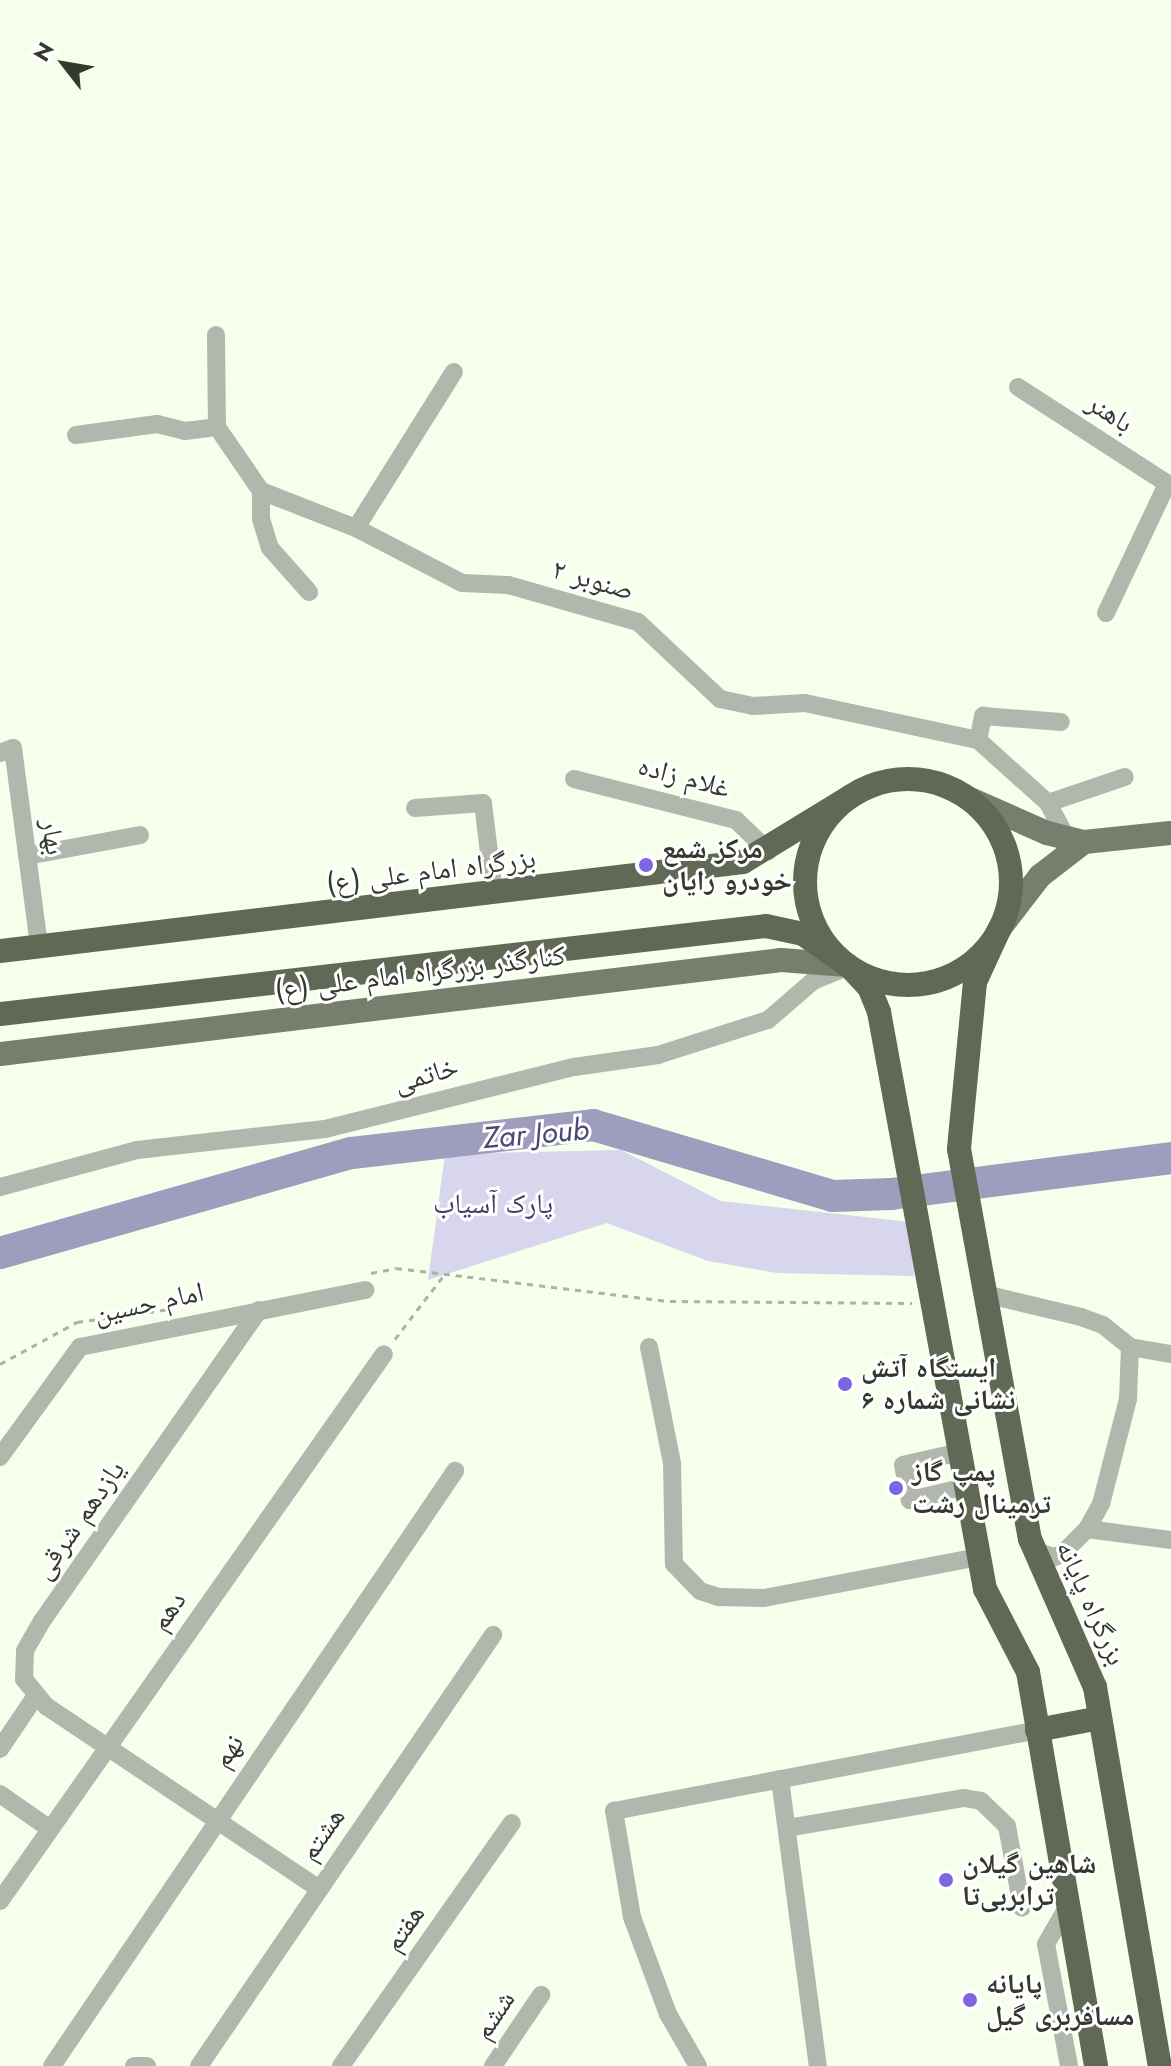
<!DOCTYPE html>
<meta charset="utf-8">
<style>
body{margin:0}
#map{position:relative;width:1171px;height:2066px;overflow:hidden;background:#f6feec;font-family:Jost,"Noto Naskh Arabic",sans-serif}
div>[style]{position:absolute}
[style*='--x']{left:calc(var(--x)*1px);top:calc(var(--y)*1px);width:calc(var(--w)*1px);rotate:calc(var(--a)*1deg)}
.green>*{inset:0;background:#d7d6ed}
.river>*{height:32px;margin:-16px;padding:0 16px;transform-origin:16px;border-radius:16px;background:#9f9dbd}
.path>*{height:3px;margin-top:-1.5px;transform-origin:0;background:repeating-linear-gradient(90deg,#acb3a4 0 6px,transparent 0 12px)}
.minor>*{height:18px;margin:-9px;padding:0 9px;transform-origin:9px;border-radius:9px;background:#b2b7ad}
.major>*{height:24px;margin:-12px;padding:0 12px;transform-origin:12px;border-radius:12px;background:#767e6d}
.highway>*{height:24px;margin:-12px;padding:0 12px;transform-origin:12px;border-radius:12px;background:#616956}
.highway>.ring{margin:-12px;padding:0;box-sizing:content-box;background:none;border:24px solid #616956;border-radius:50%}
.dots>*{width:22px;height:22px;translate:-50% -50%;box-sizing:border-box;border:4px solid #fff;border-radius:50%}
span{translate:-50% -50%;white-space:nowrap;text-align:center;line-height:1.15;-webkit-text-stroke:6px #fff;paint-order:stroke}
.street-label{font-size:28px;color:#34382f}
.poi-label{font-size:28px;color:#34382f;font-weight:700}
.left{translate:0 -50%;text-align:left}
.park-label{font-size:28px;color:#423c6a}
.water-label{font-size:30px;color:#4d4776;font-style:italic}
.north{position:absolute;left:24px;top:24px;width:80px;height:80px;-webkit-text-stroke:6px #fff;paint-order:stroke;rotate:301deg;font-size:22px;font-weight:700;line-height:32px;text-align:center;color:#34382f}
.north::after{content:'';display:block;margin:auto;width:28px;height:36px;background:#34382f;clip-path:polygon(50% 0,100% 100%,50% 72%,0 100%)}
</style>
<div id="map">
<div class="green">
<i style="clip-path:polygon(621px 1150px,721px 1201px,918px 1223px,914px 1276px,777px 1273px,708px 1261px,607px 1223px,428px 1280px,445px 1154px)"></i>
</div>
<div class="river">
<i style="--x:0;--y:1253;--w:366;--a:-15.9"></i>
<i style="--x:352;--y:1153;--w:243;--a:-6.6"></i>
<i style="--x:593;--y:1125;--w:250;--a:16.5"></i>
<i style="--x:833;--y:1196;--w:58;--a:-2"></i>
<i style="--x:891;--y:1194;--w:282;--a:-7.3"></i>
</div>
<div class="path">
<i style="--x:371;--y:1273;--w:25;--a:-11"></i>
<i style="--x:396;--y:1268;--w:276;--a:6.9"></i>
<i style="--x:670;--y:1301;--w:242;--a:0.5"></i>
<i style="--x:395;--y:1339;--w:81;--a:-52.6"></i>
<i style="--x:0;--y:1364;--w:88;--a:-28.6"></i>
<i style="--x:77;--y:1322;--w:94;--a:-8"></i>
</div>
<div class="minor">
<i style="--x:216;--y:335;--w:92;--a:89.4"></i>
<i style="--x:217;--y:427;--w:78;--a:55.5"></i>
<i style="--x:261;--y:491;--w:102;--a:21.3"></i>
<i style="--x:356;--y:528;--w:119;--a:27.4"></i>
<i style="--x:462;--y:583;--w:46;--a:2.5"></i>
<i style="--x:508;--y:585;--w:135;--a:15.9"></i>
<i style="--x:638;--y:622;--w:112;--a:43.2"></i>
<i style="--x:720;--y:699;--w:34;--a:12"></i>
<i style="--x:753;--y:706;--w:52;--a:-3.3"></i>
<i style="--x:805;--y:703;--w:177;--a:12.1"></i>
<i style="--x:978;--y:740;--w:94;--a:42"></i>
<i style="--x:1048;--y:803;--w:40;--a:62"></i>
<i style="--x:1018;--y:387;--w:182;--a:32.9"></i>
<i style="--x:76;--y:435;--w:82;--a:-7.7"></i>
<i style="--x:157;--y:424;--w:29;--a:14"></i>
<i style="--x:185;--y:431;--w:32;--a:-7"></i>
<i style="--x:261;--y:491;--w:28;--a:90"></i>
<i style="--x:261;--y:519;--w:30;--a:73"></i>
<i style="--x:270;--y:548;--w:59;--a:48.4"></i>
<i style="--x:356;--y:528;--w:184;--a:-57.9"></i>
<i style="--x:1106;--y:613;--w:143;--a:-64.7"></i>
<i style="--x:978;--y:740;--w:25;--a:-78"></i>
<i style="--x:983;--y:716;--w:78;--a:4.4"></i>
<i style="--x:0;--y:753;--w:14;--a:-21"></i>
<i style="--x:13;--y:748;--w:200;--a:82.5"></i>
<i style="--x:574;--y:779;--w:167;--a:14.2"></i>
<i style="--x:736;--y:820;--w:45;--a:44.1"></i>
<i style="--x:1048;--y:803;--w:81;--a:-18.7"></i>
<i style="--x:415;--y:808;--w:68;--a:-4.2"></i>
<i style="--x:483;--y:803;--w:92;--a:83.1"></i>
<i style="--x:27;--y:856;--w:115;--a:-10.5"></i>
<i style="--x:0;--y:1187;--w:142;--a:-15.1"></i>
<i style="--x:137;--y:1150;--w:189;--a:-6.4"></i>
<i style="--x:325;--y:1129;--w:257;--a:-14"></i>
<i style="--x:574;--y:1067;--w:85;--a:-8.1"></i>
<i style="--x:658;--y:1055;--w:115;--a:-17.7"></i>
<i style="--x:768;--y:1020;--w:60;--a:-40.9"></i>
<i style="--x:813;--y:981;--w:38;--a:-22"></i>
<i style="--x:985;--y:1294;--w:99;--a:13.5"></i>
<i style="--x:1081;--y:1317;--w:23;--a:20"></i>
<i style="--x:1103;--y:1325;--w:35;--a:39"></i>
<i style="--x:1130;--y:1347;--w:52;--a:92.2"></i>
<i style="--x:1128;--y:1399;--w:108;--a:104.4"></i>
<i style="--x:1101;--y:1504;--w:29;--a:119"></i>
<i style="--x:1087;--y:1529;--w:35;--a:135"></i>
<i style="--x:1062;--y:1554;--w:9;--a:159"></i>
<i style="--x:1054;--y:1557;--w:20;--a:-162"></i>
<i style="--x:259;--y:1310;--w:379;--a:124.9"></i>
<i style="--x:42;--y:1621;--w:34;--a:120"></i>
<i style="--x:25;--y:1651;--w:28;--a:92"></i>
<i style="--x:24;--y:1679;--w:35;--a:51"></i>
<i style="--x:46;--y:1706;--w:327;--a:33.8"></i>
<i style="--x:649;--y:1347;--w:118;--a:78.8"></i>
<i style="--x:672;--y:1463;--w:101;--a:88.9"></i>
<i style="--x:674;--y:1564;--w:37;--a:46"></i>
<i style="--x:700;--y:1591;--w:20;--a:18"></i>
<i style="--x:719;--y:1597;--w:45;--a:1.3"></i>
<i style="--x:764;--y:1598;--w:219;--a:-10.8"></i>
<i style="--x:1130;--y:1347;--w:42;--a:9.7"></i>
<i style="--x:960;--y:1452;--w:58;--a:167.2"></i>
<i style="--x:903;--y:1465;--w:36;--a:79"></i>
<i style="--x:910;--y:1500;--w:57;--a:-13.1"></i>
<i style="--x:0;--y:1457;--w:136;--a:-54"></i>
<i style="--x:80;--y:1347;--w:291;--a:-11.3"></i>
<i style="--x:1087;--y:1529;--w:85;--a:7.5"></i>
<i style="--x:0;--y:1749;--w:63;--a:-56.1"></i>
<i style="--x:780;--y:1779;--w:290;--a:82.5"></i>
<i style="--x:0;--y:1794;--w:61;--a:35"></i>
<i style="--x:787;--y:1828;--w:180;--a:-9.6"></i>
<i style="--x:964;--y:1798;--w:17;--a:10"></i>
<i style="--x:981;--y:1801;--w:36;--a:44"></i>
<i style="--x:1007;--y:1826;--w:83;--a:79.6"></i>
<i style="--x:0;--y:1901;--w:668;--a:-54.93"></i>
<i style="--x:1068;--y:1906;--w:44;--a:120.1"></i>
<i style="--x:1046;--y:1944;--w:124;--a:79.3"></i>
<i style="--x:52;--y:2066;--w:719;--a:-55.89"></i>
<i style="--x:134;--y:2066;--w:13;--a:0"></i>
<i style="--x:199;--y:2066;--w:522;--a:-55.7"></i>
<i style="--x:341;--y:2066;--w:297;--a:-54.9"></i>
<i style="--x:493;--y:2066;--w:86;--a:-55.9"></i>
<i style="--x:698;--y:2066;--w:60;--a:-120"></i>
<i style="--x:668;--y:2014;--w:103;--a:-110.4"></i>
<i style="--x:632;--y:1917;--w:108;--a:-99.6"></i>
<i style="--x:614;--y:1811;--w:431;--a:-10.8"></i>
</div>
<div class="major">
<i style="--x:970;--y:799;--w:84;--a:23.8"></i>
<i style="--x:1047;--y:833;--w:38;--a:14"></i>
<i style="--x:1084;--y:842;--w:56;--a:142.3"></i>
<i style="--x:1040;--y:876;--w:66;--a:127.6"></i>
<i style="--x:1084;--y:842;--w:87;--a:-5.9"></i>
<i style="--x:0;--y:1054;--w:787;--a:-6.86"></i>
<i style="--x:781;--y:960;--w:66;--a:4.3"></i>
</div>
<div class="highway">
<i class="ring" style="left:805px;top:779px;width:182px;height:182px"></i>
<i style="--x:998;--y:932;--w:55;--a:114.7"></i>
<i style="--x:975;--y:982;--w:168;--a:95.5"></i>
<i style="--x:959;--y:1149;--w:396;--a:79.7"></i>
<i style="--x:1030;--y:1539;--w:162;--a:66.3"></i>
<i style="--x:1095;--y:1687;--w:385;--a:80.3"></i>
<i style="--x:0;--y:951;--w:748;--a:-6.83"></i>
<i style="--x:743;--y:862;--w:125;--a:-31.3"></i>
<i style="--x:851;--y:968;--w:26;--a:47"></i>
<i style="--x:869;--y:987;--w:27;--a:68"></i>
<i style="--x:879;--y:1012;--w:587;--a:79.59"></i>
<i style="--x:985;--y:1589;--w:93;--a:62.6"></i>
<i style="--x:1028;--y:1672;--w:400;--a:80.2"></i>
<i style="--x:0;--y:1014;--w:771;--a:-6.55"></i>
<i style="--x:766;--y:926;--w:38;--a:12"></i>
<i style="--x:803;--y:934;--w:54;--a:35.2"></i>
<i style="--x:1037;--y:1730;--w:64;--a:-10.8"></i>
</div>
<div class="dots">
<i style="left:646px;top:865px;background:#7c66e1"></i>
<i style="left:845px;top:1384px;background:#7c66e1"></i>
<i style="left:896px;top:1488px;background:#7c66e1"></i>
<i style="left:946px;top:1880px;background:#7c66e1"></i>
<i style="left:970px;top:2000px;background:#7c66e1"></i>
</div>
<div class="street-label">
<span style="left:1110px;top:413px;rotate:33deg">باهنر</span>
<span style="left:593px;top:580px;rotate:16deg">صنوبر ۲</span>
<span style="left:684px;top:777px;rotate:15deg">غلام زاده</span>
<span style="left:53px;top:837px;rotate:82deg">بهار</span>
<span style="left:431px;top:871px;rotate:-7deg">بزرگراه امام علی (ع)</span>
<span style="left:420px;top:973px;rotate:-7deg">کنارگذر بزرگراه امام علی (ع)</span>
<span style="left:426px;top:1075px;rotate:-16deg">خاتمی</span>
<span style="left:149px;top:1303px;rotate:-12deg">امام حسین</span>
<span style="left:79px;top:1520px;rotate:-55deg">یازدهم شرقی</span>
<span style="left:1091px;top:1603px;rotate:66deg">بزرگراه پایانه</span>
<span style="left:168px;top:1611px;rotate:-55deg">دهم</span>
<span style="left:228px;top:1751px;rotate:-56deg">نهم</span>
<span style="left:322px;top:1834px;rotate:-55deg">هشتم</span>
<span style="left:404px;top:1928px;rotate:-55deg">هفتم</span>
<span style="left:494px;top:2015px;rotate:-56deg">ششم</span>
</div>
<div class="poi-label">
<span class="left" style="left:662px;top:865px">مرکز شمع<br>خودرو رایان</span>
<span class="left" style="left:861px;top:1384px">ایستگاه آتش<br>نشانی شماره ۶</span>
<span class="left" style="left:912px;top:1488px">پمپ گاز<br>ترمینال رشت</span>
<span class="left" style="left:962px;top:1880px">شاهین گیلان<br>ترابربی‌تا</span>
<span class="left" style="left:986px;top:2000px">پایانه<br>مسافربری گیل</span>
</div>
<div class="park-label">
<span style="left:493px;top:1204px">پارک آسیاب</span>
</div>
<div class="water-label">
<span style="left:536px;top:1134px;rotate:-5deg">Zar Joub</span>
</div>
<div class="north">N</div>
</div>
